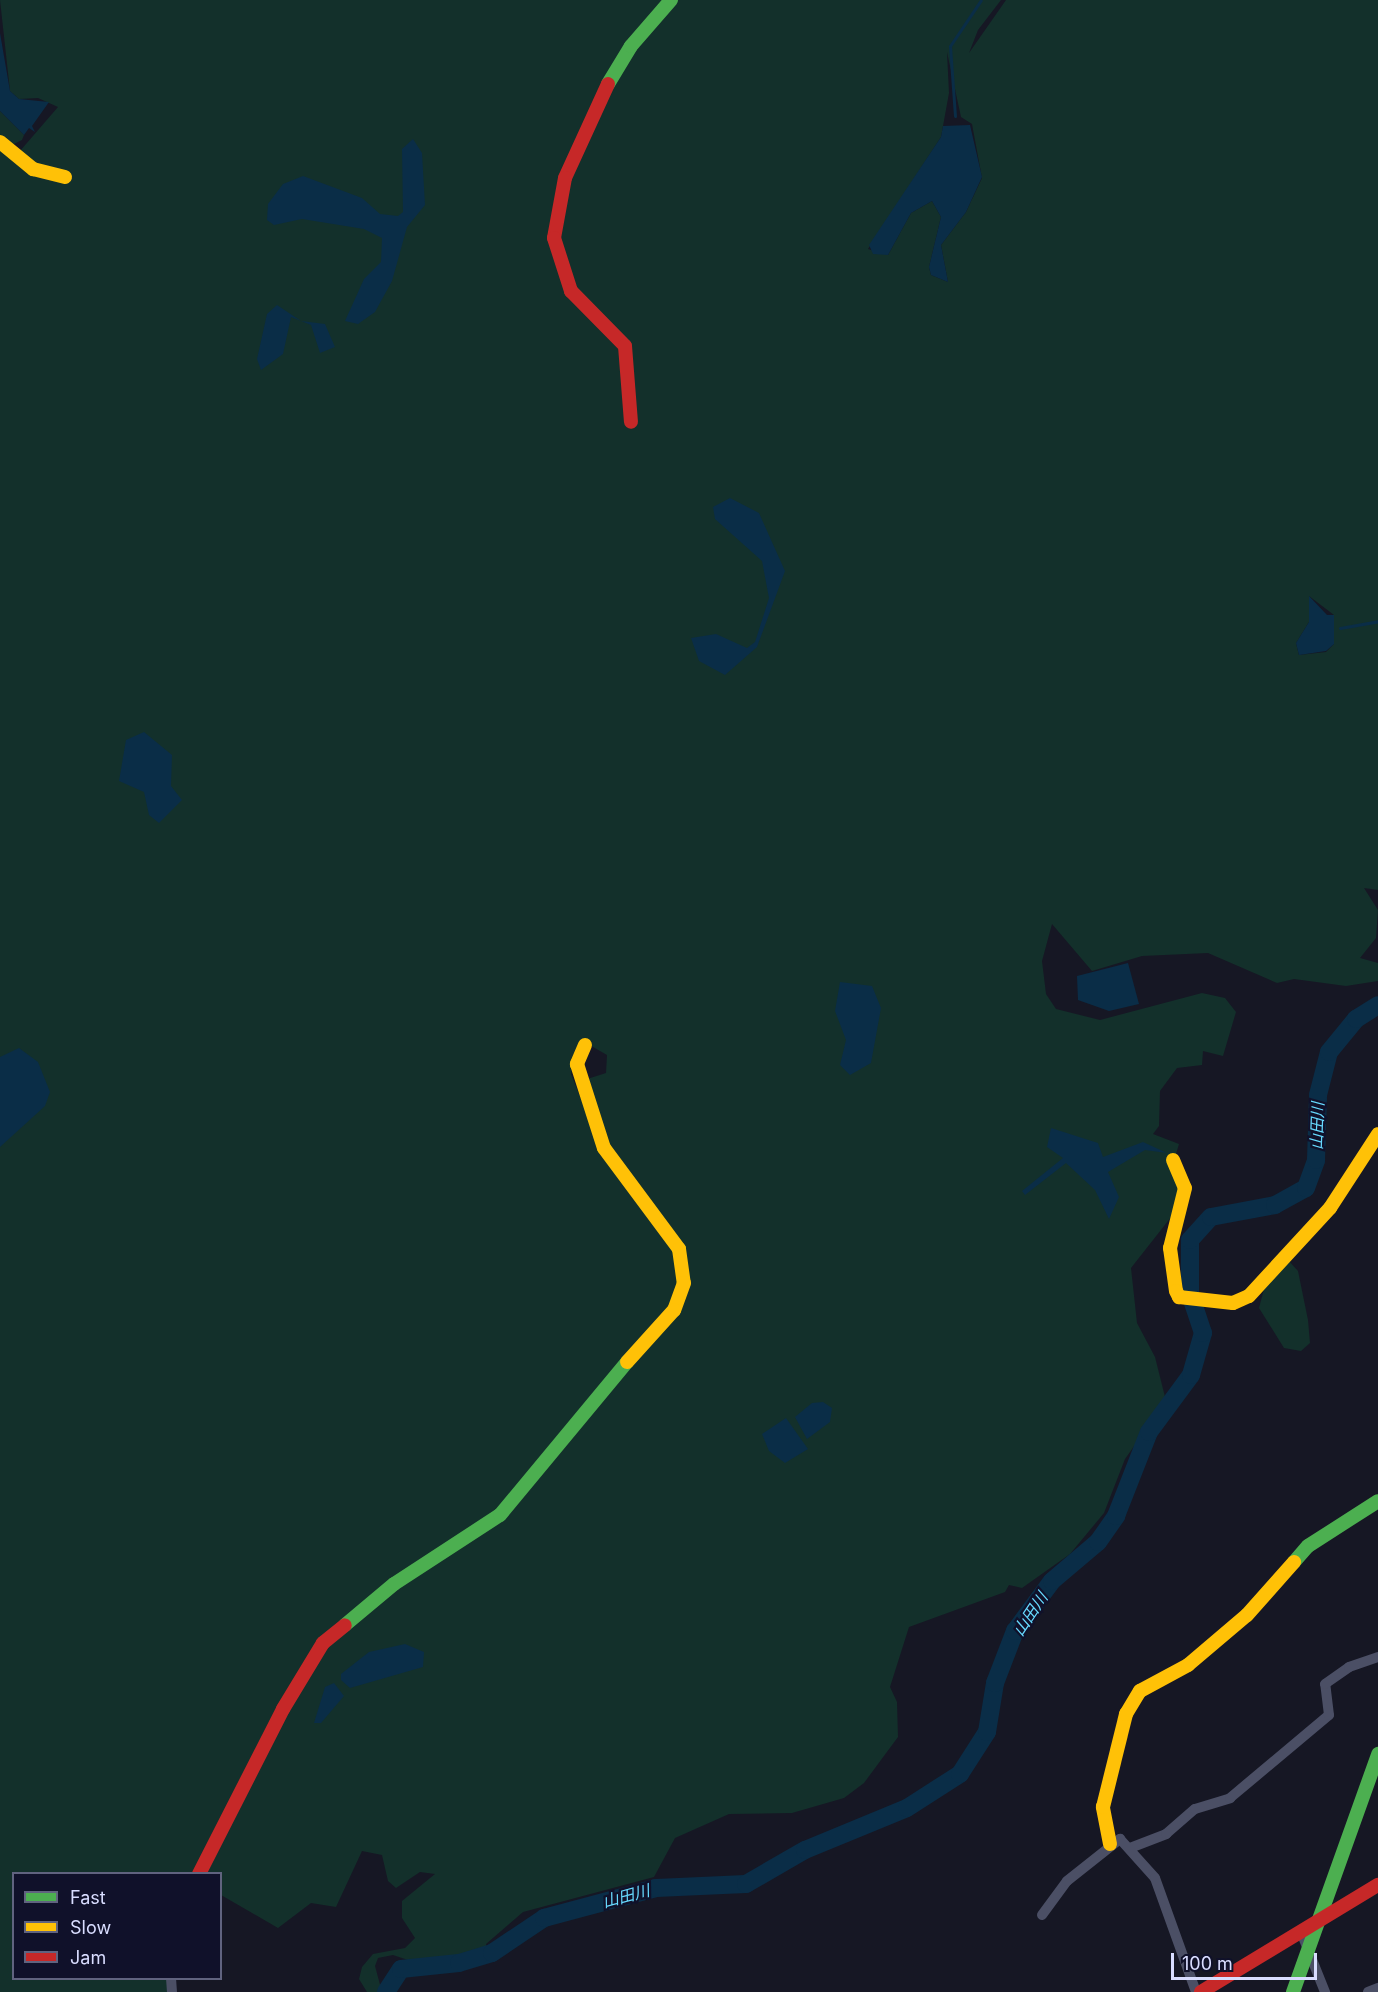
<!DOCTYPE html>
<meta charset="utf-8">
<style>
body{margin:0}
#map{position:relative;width:1378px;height:1992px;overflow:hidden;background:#161724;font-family:Inter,"Noto Sans JP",sans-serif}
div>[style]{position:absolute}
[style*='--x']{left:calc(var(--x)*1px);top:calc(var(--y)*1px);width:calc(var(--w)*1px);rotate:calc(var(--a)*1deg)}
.green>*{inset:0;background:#13302b}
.water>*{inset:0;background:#0a2d47}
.stream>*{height:3px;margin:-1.5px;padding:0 1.5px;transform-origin:1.5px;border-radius:1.5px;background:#0a2d47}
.river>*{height:18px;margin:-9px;padding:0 9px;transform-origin:9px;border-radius:9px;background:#0a2d47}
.street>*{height:10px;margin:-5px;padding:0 5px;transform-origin:5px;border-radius:5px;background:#4b4f65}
.fast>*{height:14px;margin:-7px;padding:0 7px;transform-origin:7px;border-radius:7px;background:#4caf50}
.slow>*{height:14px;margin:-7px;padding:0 7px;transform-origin:7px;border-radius:7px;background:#ffc107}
.jam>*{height:14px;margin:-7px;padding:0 7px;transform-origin:7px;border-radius:7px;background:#c62828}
span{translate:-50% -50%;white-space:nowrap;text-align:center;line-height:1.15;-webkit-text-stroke:4.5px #10112a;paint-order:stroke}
.water-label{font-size:16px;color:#67daff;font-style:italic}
.legend{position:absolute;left:12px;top:1872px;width:210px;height:108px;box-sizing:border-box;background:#10112a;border:2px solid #60637f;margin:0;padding:8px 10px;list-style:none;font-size:18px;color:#d9ddff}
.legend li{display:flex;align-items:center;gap:12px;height:30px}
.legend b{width:30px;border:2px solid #60637f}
.scale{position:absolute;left:1171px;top:1953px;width:146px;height:27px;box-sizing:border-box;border:3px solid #d9ddff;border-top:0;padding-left:8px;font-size:18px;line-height:21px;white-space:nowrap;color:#d9ddff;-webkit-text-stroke:4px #10112a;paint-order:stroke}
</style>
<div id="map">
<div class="green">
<i style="clip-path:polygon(evenodd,0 0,1001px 0,978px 30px,969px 53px,1006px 0,1378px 0,1378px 890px,1364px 888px,1378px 910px,1376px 938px,1360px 958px,1378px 963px,1378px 981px,1346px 986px,1294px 979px,1277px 983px,1208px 953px,1142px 956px,1092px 971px,1052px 924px,1042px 961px,1046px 994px,1056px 1009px,1100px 1020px,1202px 993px,1225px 998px,1236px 1012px,1223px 1056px,1203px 1051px,1202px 1065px,1177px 1068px,1160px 1091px,1159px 1126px,1153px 1134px,1179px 1144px,1173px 1164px,1184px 1187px,1179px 1207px,1131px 1268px,1137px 1323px,1155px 1357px,1166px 1401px,1125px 1459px,1104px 1513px,1070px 1554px,1022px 1588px,1009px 1585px,1005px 1592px,909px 1627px,890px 1687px,897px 1702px,898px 1737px,864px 1783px,844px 1798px,792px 1813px,729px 1814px,675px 1838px,654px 1877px,523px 1912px,486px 1944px,486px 1957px,480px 1961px,432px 1968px,393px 1955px,378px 1958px,375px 1966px,382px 1992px,367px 1992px,359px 1979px,362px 1967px,373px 1954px,405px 1948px,415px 1938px,402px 1918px,402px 1901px,435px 1874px,420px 1872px,396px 1888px,388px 1881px,382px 1855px,362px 1851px,336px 1907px,311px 1903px,278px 1928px,221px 1895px,220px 1874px,202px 1873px,276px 1727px,270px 1729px,194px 1873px,14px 1874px,14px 1978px,168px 1979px,169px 1992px,0 1992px,0 146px,40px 175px,60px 178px,60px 173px,21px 157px,20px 151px,58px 107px,38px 98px,19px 99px,10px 91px,0 0,947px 52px,961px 117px,972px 124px,982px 178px,966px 212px,941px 245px,948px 282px,931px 275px,929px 267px,941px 217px,932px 201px,911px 213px,888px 255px,868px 249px,941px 137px,949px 93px,947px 52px,0 0,1309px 596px,1334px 615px,1334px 644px,1326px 652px,1299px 655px,1296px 643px,1309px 622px,1309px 596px,0 0,586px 1043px,607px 1055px,606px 1073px,584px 1080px,605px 1146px,672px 1231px,685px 1259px,680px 1303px,502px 1517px,356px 1615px,308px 1663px,342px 1620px,499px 1513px,671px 1306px,681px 1267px,675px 1247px,602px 1151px,571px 1074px,574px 1054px,586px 1043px)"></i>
<i style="clip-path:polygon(0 111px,24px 135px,22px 140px,12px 145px,0 138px)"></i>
<i style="clip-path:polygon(1287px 1259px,1298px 1271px,1308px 1320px,1310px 1343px,1301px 1351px,1284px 1348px,1259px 1308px,1264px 1289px)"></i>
</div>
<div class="water">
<i style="clip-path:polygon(0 33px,10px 91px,19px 99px,49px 102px,32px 126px,35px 132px,29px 128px,24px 135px,0 111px)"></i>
<i style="clip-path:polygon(970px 125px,982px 177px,966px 212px,941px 245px,948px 282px,931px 275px,929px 267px,941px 217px,932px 201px,911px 213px,888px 255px,873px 254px,869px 245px,941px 137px,943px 126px)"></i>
<i style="clip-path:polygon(413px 139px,422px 153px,425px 205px,407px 227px,392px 281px,375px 312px,358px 324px,345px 321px,364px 279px,381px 262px,382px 238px,364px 229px,302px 219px,274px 225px,267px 220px,268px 204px,283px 184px,303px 176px,362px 198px,380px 214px,398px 216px,403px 212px,402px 149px)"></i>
<i style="clip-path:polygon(277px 305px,301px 321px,325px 324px,335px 347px,320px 353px,311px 325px,291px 317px,283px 354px,261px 370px,257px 359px,267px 314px)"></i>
<i style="clip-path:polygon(730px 498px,759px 513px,785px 571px,757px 647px,725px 675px,699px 661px,691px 638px,716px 634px,747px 648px,755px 642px,769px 598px,762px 561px,715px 519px,713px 507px)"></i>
<i style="clip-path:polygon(1309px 596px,1327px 615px,1334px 615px,1334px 644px,1326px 651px,1299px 655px,1296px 643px,1309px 622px)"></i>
<i style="clip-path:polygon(144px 732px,172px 755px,171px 786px,182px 800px,159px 823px,149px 815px,144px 792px,119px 781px,126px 740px)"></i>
<i style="clip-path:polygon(1128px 963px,1139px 1004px,1109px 1011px,1078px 1000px,1077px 976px)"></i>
<i style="clip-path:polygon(840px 982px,872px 986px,881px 1008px,871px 1063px,850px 1075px,840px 1065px,846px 1040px,835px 1011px)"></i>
<i style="clip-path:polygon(19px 1048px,38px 1062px,50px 1092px,45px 1106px,0 1147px,0 1057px)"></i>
<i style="clip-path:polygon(1051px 1128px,1098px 1143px,1103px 1157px,1143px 1142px,1167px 1153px,1145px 1150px,1108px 1172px,1119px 1197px,1109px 1219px,1095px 1190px,1066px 1163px,1025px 1195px,1022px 1191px,1063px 1158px,1047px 1147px)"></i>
<i style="clip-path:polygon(823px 1402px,832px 1408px,830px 1422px,807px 1439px,795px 1417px,812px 1403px)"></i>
<i style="clip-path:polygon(786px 1418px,808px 1449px,785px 1463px,769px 1451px,762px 1434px)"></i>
<i style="clip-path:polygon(405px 1644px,424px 1652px,423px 1667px,350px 1688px,341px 1680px,341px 1674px,369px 1652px)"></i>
<i style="clip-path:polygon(334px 1683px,344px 1696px,321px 1723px,314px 1723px,325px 1687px)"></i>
</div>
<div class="stream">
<i style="--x:955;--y:116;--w:70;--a:-94.1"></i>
<i style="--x:950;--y:46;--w:55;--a:-56"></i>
<i style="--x:1340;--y:628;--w:39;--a:-10"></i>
</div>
<div class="river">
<i style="--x:386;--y:1992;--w:27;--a:-57"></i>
<i style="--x:401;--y:1969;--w:58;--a:-5.9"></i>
<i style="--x:459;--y:1963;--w:34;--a:-17"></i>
<i style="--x:492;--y:1953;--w:63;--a:-33.9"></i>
<i style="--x:544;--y:1918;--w:116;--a:-15"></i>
<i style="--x:656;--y:1888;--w:90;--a:-2.5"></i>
<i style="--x:746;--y:1884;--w:68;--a:-30"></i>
<i style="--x:805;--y:1850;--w:110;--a:-22.4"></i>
<i style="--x:907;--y:1808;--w:63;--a:-32.7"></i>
<i style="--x:960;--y:1774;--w:50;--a:-57.3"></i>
<i style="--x:987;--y:1732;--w:50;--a:-80.7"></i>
<i style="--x:995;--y:1683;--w:56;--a:-69"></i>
<i style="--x:1015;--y:1631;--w:62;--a:-53.5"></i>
<i style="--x:1052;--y:1581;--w:60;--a:-40.3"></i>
<i style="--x:1098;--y:1542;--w:32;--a:-55"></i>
<i style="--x:1116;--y:1516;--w:90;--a:-68.6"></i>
<i style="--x:1149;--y:1432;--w:71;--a:-53.6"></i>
<i style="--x:1191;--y:1375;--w:44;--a:-74.1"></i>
<i style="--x:1203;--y:1333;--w:41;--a:-108.4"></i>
<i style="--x:1190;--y:1294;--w:54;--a:-90"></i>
<i style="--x:1190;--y:1240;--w:31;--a:-48"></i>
<i style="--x:1211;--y:1217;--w:65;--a:-10.6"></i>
<i style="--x:1275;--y:1205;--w:35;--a:-29"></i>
<i style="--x:1306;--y:1188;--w:30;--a:-70"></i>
<i style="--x:1316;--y:1160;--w:65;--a:-88.2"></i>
<i style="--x:1318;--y:1095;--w:44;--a:-75.7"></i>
<i style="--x:1329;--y:1052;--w:43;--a:-50.7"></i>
<i style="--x:1356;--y:1019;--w:26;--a:-32"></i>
</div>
<div class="street">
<i style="--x:1130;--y:1848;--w:39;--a:-21"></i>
<i style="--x:1166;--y:1834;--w:38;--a:-41"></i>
<i style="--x:1195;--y:1809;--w:37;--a:-17"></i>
<i style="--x:1230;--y:1798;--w:129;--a:-40"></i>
<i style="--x:1329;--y:1715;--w:31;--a:-97"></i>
<i style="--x:1325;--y:1684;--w:29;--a:-35"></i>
<i style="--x:1349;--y:1667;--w:31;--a:-19"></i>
<i style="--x:1042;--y:1915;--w:42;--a:-53.7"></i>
<i style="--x:1067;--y:1881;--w:68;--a:-38.4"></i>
<i style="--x:1120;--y:1839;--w:52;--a:48.1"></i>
<i style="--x:1155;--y:1878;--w:121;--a:70.2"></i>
<i style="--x:1301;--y:1932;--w:65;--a:68.2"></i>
<i style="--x:171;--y:1978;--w:14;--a:86"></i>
<i style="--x:1368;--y:1992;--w:11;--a:-22"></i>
</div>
<div class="fast">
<i style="--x:608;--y:84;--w:44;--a:-58.8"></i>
<i style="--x:631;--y:46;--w:61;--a:-49"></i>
<i style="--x:1294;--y:1562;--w:21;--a:-49"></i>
<i style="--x:1308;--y:1546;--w:83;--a:-32.7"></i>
<i style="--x:345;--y:1625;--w:64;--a:-39.9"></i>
<i style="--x:394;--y:1584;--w:126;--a:-33.1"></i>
<i style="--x:500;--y:1515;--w:199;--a:-50.3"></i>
<i style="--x:1293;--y:1992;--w:253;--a:-70.3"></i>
</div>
<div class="slow">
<i style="--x:0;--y:142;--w:43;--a:39.3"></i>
<i style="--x:33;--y:169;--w:33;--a:14"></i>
<i style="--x:585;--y:1045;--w:21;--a:113"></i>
<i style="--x:577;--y:1064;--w:88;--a:72.2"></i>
<i style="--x:604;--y:1148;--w:126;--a:53.4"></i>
<i style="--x:679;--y:1249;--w:34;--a:82"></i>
<i style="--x:684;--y:1283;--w:29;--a:110"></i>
<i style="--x:674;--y:1310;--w:70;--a:132.1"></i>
<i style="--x:1173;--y:1160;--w:30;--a:67"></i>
<i style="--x:1185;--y:1188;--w:62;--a:104"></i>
<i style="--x:1170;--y:1248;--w:43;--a:82.1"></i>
<i style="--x:1176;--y:1291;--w:7;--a:63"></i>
<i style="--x:1179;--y:1297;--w:54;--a:6.3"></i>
<i style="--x:1233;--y:1303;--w:17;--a:-24"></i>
<i style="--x:1249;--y:1296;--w:120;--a:-47.4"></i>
<i style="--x:1330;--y:1208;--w:88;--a:-57"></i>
<i style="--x:1110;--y:1844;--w:38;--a:-101"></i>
<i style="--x:1103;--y:1807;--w:96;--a:-76.1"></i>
<i style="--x:1126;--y:1714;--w:27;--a:-59"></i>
<i style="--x:1140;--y:1691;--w:55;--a:-28.4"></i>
<i style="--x:1188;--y:1665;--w:77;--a:-40.3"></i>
<i style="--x:1247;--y:1615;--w:71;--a:-48.4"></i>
</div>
<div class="jam">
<i style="--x:608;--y:84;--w:103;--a:114.6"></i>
<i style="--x:565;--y:178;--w:61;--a:100.4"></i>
<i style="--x:554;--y:238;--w:56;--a:72.2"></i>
<i style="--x:571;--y:291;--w:77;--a:45.5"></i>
<i style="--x:625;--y:346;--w:76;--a:85.5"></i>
<i style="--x:199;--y:1874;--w:185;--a:-63"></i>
<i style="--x:283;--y:1709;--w:77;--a:-58.8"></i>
<i style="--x:323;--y:1643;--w:28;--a:-39"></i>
<i style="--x:1201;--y:1992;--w:207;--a:-31.2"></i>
</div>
<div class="water-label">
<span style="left:1317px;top:1126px;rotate:-88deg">山田川</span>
<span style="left:1030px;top:1614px;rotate:-56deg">山田川</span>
<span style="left:626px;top:1896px;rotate:-15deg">山田川</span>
</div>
<ul class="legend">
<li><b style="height:8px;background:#4caf50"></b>Fast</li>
<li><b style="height:8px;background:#ffc107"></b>Slow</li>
<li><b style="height:8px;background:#c62828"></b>Jam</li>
</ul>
<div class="scale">100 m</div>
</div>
